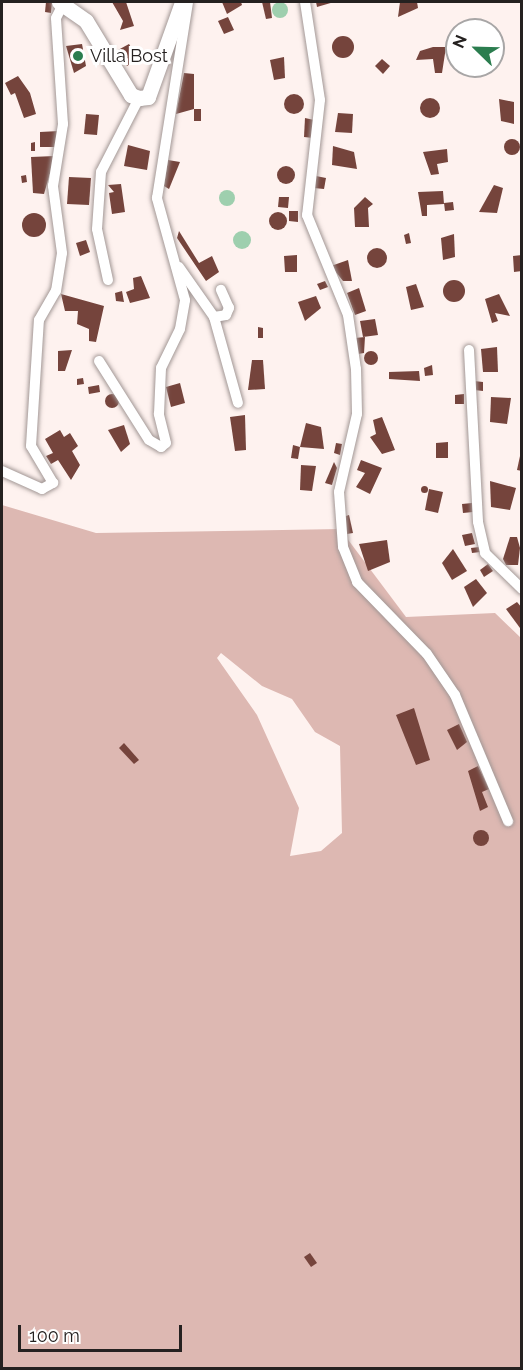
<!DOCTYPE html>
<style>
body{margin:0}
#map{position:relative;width:523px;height:1370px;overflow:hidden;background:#fef2ef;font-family:Raleway,sans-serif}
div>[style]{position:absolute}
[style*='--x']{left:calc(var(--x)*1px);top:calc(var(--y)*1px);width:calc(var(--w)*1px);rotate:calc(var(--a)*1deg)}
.green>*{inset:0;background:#ddb8b2}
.water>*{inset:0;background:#9ecfae}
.round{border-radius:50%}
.building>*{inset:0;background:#75443c}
.roads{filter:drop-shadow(0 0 2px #a29795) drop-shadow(0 0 2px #a29795)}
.street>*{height:10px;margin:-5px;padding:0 5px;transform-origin:5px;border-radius:5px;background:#fff}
.secondary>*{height:15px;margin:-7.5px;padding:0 7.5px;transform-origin:7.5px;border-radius:7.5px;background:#fff}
.dots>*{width:16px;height:16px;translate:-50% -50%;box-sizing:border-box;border:3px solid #fff;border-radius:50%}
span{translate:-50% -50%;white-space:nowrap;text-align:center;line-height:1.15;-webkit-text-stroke:6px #fff;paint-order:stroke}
.poi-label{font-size:18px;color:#252120}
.left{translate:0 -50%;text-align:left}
.frame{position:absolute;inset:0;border:3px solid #252120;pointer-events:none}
.north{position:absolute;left:445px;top:18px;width:60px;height:60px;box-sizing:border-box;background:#fff;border:2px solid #a8a6a6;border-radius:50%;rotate:293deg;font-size:16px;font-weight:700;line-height:24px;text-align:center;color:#252120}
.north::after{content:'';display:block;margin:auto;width:21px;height:27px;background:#2b7d4f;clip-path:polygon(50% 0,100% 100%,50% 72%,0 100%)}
.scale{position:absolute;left:18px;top:1325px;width:164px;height:27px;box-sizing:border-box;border:3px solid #252120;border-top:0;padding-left:8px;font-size:18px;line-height:21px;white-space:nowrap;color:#252120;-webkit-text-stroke:4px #fff;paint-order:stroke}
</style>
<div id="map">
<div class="green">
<i style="clip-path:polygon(evenodd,2px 505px,96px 533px,340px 529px,406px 617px,495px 613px,521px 638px,521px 1368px,2px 1368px,2px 505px,221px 653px,262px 686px,292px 699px,315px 732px,340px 746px,342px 833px,321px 851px,290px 856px,299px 808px,257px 715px,217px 658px,221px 653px)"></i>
</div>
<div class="water">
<i class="round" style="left:272px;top:2px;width:16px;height:16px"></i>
<i class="round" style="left:219px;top:190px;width:16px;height:16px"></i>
<i class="round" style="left:233px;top:231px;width:18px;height:18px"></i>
</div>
<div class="building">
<i style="clip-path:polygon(46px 2px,52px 2px,51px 13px,45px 12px)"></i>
<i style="clip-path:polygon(112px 2px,126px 2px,134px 26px,120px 30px,123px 21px)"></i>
<i style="clip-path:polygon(222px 2px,241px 2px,242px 5px,227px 14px)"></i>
<i style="clip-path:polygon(262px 2px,270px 2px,272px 18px,266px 19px)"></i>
<i style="clip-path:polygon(316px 2px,334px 2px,317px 7px)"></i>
<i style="clip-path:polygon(400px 2px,417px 2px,418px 8px,398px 17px)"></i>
<i style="clip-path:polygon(228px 17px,234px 30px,224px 34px,218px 21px)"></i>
<i class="round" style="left:332px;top:36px;width:22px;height:22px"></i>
<i style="clip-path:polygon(82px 44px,86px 66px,74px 73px,66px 46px)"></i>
<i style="clip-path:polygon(129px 44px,138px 59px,127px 66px,118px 50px)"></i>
<i style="clip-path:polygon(433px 47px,446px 47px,442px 73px,435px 73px,433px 59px,416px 60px,420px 51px)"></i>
<i style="clip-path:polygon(284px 57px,285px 78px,274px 80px,270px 60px)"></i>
<i style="clip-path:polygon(382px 59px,390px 66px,383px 74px,375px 66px)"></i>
<i style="clip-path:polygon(184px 73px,194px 74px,194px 109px,201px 109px,201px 121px,194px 121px,194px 109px,176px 114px)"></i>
<i style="clip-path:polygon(18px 76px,30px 93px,36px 114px,24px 118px,15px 93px,11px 95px,5px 83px)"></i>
<i class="round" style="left:284px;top:94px;width:20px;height:20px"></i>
<i class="round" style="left:420px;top:98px;width:20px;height:20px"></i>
<i style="clip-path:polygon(499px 99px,514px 102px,514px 124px,501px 121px)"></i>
<i style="clip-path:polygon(338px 113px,353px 114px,352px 133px,335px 132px)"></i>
<i style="clip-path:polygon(86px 114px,99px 115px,97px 135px,84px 134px)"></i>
<i style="clip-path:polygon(305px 118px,314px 120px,313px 138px,304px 137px)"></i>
<i style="clip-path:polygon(59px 131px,57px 147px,40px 147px,40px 132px)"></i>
<i class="round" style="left:504px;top:139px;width:16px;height:16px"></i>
<i style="clip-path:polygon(35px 142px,35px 151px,31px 151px,31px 143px)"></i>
<i style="clip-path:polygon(128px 145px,150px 151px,147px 170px,124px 166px)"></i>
<i style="clip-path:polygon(333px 146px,354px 152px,357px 169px,332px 165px)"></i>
<i style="clip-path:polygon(447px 149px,448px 162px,437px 164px,439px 174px,431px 175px,423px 152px)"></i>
<i style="clip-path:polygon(55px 156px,44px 194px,33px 193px,31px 157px)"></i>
<i style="clip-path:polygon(168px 160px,180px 162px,169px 189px,164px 186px)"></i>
<i class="round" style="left:277px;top:166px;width:18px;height:18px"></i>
<i style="clip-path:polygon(26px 175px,27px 182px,22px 183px,21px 176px)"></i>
<i style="clip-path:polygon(316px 176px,326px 178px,324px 189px,314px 188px)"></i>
<i style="clip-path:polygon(69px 177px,91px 178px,89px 205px,67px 204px)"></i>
<i style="clip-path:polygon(121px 184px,125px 212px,112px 214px,109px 193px,114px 192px,108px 185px)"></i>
<i style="clip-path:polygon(494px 185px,503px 188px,497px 213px,479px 212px)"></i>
<i style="clip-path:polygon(443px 191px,444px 204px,427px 205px,427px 216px,422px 216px,418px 192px)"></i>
<i style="clip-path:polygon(279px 197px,289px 197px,288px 208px,278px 207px)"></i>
<i style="clip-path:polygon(365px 197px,373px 204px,368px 208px,369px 227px,355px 227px,354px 208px)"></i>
<i style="clip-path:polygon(453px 202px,454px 210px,445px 211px,444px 203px)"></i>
<i style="clip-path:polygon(289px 211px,298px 211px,298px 222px,289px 221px)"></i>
<i class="round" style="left:269px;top:212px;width:18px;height:18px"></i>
<i class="round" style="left:22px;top:213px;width:24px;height:24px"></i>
<i style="clip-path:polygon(179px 231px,199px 263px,212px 256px,219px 272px,206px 281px,177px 238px)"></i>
<i style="clip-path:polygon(409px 233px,411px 243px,406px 244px,404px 235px)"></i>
<i style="clip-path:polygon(454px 234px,455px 257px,443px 260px,441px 238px)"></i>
<i style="clip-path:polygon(86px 240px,90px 252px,80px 256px,76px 243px)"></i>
<i class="round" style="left:367px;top:248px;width:20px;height:20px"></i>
<i style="clip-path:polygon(297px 255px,297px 272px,285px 272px,284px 256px)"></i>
<i style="clip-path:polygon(522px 255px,522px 271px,514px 272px,513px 256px)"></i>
<i style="clip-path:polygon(348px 260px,352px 281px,343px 281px,331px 266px)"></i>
<i style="clip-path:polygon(141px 276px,150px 298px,130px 303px,126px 292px,134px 289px,133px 278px)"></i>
<i class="round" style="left:443px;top:280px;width:22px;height:22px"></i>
<i style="clip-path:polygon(325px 281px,328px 287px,320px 290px,317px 284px)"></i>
<i style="clip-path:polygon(416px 284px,424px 307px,411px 310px,406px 287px)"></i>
<i style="clip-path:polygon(359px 288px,366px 311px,355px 315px,347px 293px)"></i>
<i style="clip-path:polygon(122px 291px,124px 302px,116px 301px,115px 293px)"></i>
<i style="clip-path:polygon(61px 294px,104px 306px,96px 342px,89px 341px,89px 329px,77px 324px,78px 311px,65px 311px)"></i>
<i style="clip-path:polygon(499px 294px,510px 316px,495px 313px,498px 321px,492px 323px,485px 299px)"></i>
<i style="clip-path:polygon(316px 296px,321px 308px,305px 321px,298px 302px)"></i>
<i style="clip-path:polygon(375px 319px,378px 335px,363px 337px,360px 321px)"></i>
<i style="clip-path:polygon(258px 327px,263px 328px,263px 338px,258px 338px)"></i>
<i style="clip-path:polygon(365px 337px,364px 353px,358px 354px,355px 338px)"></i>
<i style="clip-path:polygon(497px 347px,498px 372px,483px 372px,481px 349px)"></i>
<i style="clip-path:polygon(72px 350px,65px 371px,58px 371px,58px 351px)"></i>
<i class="round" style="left:364px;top:351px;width:14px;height:14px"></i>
<i style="clip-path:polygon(252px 360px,263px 360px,265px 389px,248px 390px)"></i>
<i style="clip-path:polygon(432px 365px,433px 375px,425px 376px,424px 368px)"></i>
<i style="clip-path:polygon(419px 371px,420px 381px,389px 379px,389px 372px)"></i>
<i style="clip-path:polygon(83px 378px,84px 384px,77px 385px,77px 379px)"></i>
<i style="clip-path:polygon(474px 381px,483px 382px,483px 391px,474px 390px)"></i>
<i style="clip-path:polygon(180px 383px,185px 403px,171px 407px,166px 387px)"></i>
<i style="clip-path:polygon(99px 385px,100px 392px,89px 394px,88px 387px)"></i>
<i class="round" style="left:105px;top:394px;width:14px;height:14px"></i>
<i style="clip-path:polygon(464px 394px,464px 404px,455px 404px,455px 395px)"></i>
<i style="clip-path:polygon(491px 397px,511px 398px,507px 424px,490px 422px)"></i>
<i style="clip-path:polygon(245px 415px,246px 450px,235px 451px,230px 417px)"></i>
<i style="clip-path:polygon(382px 417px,395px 450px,382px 454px,370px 437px,376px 434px,373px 420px)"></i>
<i style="clip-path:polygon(306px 423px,321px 427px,324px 449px,300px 447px)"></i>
<i style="clip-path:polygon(124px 425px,130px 444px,121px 452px,108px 430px)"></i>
<i style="clip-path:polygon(60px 430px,64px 437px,70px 433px,78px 446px,72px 451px,80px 465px,71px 480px,58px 460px,51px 464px,46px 456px,53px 453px,45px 439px)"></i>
<i style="clip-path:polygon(448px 442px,448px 458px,436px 458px,436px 443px)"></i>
<i style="clip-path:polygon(336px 443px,342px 444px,340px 455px,334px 453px)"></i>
<i style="clip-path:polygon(293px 445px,300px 447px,298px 459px,291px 458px)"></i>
<i style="clip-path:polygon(520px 456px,522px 456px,522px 471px,517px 470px)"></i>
<i style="clip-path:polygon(361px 460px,382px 468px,370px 494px,356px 487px,365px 473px,357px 470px)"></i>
<i style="clip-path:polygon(334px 462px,337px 468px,332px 485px,325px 483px)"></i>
<i style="clip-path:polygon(301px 465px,316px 466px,312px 491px,300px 490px)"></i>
<i style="clip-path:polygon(490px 481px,516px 488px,510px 510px,491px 507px)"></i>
<i class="round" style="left:420.5px;top:485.5px;width:7px;height:7px"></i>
<i style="clip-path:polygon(429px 489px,443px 492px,438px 513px,425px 510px)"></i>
<i style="clip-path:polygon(472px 503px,473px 512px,463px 513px,462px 504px)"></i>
<i style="clip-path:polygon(349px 515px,353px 533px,347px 534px,343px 517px)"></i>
<i style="clip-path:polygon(472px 533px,475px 544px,465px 546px,462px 535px)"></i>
<i style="clip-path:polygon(510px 537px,517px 537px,520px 548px,518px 565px,506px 565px,503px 559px)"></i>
<i style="clip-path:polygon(387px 540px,390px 562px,368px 571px,359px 544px)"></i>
<i style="clip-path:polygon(479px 547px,480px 552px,472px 553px,471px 548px)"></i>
<i style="clip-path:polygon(453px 549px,467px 571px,452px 580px,442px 563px)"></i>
<i style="clip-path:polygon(488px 564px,493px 571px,484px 577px,480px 570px)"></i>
<i style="clip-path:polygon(476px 579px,487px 593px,473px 607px,464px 587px)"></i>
<i style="clip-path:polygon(517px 602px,522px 608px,520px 628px,506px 609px)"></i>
<i style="clip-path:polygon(414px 708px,430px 760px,416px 765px,396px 715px)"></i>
<i style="clip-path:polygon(459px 724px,467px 742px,457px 750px,447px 730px)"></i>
<i style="clip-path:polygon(124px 743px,139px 760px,134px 764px,119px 748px)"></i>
<i style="clip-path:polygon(478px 766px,489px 789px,482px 792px,488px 807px,480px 811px,468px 771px)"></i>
<i class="round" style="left:473px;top:830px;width:16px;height:16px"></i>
<i style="clip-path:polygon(310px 1253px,317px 1263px,311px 1267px,304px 1257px)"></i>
</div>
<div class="roads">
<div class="street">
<i style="--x:305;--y:2;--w:99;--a:81.3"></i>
<i style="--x:320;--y:100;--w:116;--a:96.4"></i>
<i style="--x:307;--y:215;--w:108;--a:67.7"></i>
<i style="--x:348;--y:315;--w:55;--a:81.6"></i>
<i style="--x:356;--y:369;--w:45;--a:88.7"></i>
<i style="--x:357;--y:414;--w:80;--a:103"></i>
<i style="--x:339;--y:492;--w:55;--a:85.8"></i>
<i style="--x:343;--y:547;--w:38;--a:68"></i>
<i style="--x:357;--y:582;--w:100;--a:45.8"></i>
<i style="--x:427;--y:654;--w:50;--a:55.7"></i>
<i style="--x:455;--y:695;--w:137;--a:67.2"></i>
<i style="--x:179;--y:267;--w:61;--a:55"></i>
<i style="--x:214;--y:317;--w:89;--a:74.4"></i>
<i style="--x:108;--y:280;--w:52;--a:-102.2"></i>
<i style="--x:97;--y:229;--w:57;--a:-86"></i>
<i style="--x:101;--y:172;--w:83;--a:-62.8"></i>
<i style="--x:214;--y:317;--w:12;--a:-9"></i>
<i style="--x:226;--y:315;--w:8;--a:-67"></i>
<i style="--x:229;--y:308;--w:20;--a:-114"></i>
<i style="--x:469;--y:350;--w:172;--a:87"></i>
<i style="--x:478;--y:522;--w:32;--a:77"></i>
<i style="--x:485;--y:553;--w:52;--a:44.2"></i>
<i style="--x:99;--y:361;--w:93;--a:57.7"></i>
<i style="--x:149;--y:440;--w:14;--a:30"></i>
<i style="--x:161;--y:447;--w:6;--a:-39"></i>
<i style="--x:166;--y:443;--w:30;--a:-104"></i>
<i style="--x:159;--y:414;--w:46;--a:-87.5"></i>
<i style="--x:161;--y:368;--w:43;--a:-64"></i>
<i style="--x:180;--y:329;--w:29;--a:-80"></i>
<i style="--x:185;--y:300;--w:106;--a:-105.4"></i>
<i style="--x:157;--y:198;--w:198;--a:-81"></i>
<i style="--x:2;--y:471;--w:44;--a:24.2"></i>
<i style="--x:42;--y:489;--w:13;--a:-29"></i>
<i style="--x:53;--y:483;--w:43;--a:-120.7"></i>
<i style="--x:31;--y:446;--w:126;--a:-86.4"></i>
<i style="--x:39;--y:320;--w:34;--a:-60"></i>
<i style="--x:56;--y:291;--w:38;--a:-81"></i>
<i style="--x:62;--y:253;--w:68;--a:-97.7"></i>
<i style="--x:53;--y:186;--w:63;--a:-80.8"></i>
<i style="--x:63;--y:124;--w:106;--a:-93.8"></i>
<i style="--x:56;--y:18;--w:16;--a:-63"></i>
</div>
<div class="secondary">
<i style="--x:59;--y:2;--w:33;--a:35"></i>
<i style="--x:86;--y:21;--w:87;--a:58.7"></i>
<i style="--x:131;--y:95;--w:9;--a:21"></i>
<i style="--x:139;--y:98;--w:9;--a:-6"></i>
<i style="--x:148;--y:97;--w:101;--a:-70.3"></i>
</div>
</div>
<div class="dots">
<i style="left:78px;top:56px;background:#2b7d4f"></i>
</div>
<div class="poi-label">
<span class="left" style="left:90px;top:56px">Villa Bost</span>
</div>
<div class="frame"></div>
<div class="north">N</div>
<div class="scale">100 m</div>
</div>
